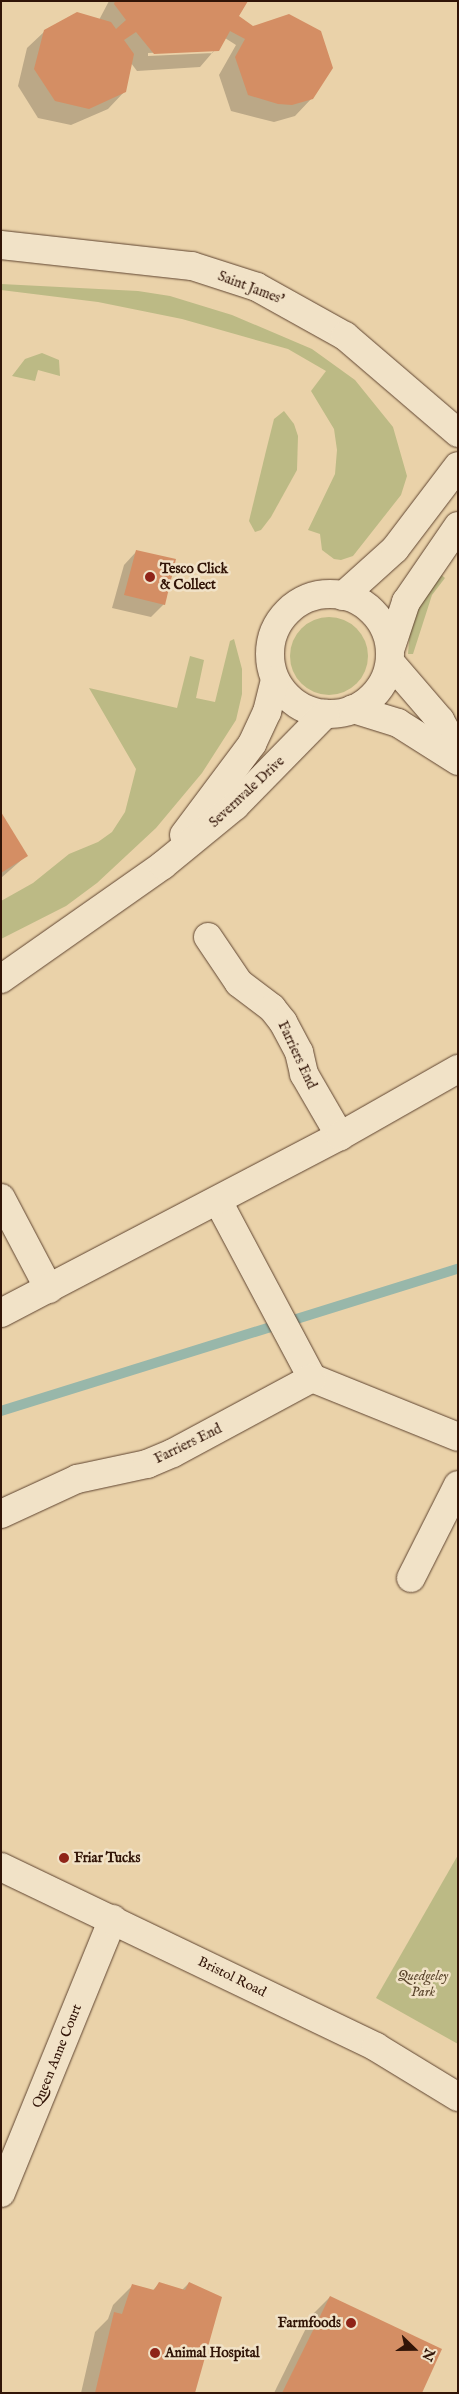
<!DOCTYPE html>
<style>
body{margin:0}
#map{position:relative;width:459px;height:2394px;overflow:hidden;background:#ead2a9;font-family:"IM FELL English",serif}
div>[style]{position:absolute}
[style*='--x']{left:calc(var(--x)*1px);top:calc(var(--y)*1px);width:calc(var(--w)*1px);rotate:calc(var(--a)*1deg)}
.green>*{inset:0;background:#bcba85}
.round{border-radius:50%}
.shadow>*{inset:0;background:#0003}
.stream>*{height:10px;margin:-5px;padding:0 5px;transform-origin:5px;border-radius:5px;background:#98b7aa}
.building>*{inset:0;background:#d48e64}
.roads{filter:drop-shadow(0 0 1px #5f4430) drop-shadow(0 0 1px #5f4430)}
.minor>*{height:28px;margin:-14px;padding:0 14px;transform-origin:14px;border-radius:14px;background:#f1e2c7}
.tertiary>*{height:28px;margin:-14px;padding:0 14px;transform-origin:14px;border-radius:14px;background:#f1e2c7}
.tertiary>.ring{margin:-14px;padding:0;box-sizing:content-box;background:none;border:28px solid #f1e2c7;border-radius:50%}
.secondary>*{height:28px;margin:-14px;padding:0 14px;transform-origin:14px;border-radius:14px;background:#f1e2c7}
.dots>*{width:14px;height:14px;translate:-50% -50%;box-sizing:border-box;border:2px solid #f1e2c7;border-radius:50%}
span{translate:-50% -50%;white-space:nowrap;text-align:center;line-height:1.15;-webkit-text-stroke:5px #f1e2c7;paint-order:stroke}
.street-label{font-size:14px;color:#311407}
.poi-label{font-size:14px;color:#311407;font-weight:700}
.left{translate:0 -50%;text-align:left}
.right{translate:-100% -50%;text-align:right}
.park-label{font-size:14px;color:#5b462d;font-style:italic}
.frame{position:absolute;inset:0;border:2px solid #311407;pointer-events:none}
.north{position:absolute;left:389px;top:2324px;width:50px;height:50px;-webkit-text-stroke:4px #f1e2c7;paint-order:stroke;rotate:112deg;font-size:14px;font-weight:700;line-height:20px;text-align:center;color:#311407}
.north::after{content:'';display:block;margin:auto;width:18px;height:22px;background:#311407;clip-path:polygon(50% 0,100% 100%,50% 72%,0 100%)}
</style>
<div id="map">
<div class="green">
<i style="clip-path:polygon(1px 284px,138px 291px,170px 296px,232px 315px,312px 349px,355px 380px,393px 427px,407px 476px,401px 495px,353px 556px,341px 560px,334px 559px,322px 550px,320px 534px,308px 530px,335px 474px,337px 450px,334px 429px,311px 391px,326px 371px,288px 349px,182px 319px,98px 302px,1px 290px)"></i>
<i style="clip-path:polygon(42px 353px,59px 360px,60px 376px,38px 370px,35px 381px,12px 376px,25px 359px)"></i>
<i style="clip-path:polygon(284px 411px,294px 424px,298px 436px,297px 470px,271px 517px,261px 530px,255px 532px,249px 521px,266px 451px,274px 419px)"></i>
<i style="clip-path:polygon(438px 572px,445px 578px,432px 595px,413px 654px,408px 654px,411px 615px)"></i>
<i class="round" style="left:290px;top:617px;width:78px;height:78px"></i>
<i style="clip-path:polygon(234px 639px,242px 669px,242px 694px,236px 720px,202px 773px,156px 828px,97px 883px,66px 906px,1px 939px,1px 901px,33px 883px,69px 854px,98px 842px,112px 832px,125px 812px,136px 769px,89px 688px,177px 708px,190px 656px,204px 660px,196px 698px,215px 702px,230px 641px)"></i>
<i style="clip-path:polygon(458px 1855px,458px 2044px,376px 1998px)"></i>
</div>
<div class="shadow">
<i style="clip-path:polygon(evenodd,109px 1px,247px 1px,238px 17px,312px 98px,295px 116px,274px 122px,231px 111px,219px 75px,236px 45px,225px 38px,200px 67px,137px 71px,131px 63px,125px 91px,108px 109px,71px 125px,38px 118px,18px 86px,27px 48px,45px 31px,99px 20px,109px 1px,213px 50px,213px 53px,148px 56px,148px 53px,213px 50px)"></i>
<i style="clip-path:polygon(136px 552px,164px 604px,151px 617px,112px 608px,124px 565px)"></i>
<i style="clip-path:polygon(1px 814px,26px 856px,1px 878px)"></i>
<i style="clip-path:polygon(189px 2283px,194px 2393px,81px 2393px,95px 2332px,108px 2319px,113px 2305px,132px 2286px,152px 2291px,159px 2284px,182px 2290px)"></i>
<i style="clip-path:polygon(330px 2297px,420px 2393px,274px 2393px,313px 2314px)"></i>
</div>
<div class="stream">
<i style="--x:1;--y:1411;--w:479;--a:-17.3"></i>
</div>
<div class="building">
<i style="clip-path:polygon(115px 1px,248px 1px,239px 16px,253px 26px,289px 14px,321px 31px,333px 68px,313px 99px,292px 105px,278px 104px,248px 95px,235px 57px,245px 39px,230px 31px,219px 51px,154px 54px,136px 32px,124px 40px,134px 54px,126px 92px,89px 109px,55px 101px,34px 69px,44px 30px,77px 12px,111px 22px,116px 29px,126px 20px,114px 4px)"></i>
<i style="clip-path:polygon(136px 550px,176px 559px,165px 605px,124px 595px)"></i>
<i style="clip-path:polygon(1px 812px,28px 856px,1px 873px)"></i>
<i style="clip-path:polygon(159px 2282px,185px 2290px,189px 2282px,222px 2297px,195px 2393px,95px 2393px,114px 2312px,122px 2314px,132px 2284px,154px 2290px)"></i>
<i style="clip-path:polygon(330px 2296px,442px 2349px,422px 2393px,282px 2393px)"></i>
</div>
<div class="roads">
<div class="minor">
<i style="--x:1;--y:245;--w:192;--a:6.3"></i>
<i style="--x:192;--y:266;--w:68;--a:17.9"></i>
<i style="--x:257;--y:287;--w:101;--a:29.1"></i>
<i style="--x:345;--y:336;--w:149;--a:40.6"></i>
<i style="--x:390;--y:662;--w:77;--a:49.2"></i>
<i style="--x:440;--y:720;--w:37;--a:61"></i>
<i style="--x:353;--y:709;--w:47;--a:17.3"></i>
<i style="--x:398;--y:723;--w:71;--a:32.3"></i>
<i style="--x:208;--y:937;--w:55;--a:56"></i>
<i style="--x:239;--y:983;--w:41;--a:37.1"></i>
<i style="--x:272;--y:1008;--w:18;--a:52"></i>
<i style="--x:283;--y:1022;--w:34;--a:62"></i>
<i style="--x:299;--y:1052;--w:23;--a:77"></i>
<i style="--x:304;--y:1074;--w:72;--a:59.9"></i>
<i style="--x:1;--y:1198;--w:103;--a:62.2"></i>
<i style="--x:218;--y:1201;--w:200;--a:62"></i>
<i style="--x:312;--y:1378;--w:157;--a:22"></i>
<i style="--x:1;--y:1313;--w:382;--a:-27.6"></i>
<i style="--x:340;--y:1136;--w:136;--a:-29.6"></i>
<i style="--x:1;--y:1514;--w:84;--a:-24.7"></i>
<i style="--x:77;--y:1479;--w:72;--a:-12.1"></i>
<i style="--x:147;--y:1464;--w:28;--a:-23"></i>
<i style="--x:173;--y:1453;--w:158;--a:-28.3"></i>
<i style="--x:411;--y:1578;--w:104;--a:-63.2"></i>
<i style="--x:1;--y:2193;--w:296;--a:-67.8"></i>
</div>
<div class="tertiary">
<i class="ring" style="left:270px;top:594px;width:92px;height:92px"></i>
<i style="--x:343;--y:596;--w:70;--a:-42.1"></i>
<i style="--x:395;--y:549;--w:104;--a:-52.8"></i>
<i style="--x:390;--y:650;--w:51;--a:-71.6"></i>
<i style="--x:406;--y:602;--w:92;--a:-55.6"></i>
<i style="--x:184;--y:835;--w:114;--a:-53.2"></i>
<i style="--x:252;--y:744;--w:35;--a:-65"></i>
<i style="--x:267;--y:712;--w:33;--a:-76"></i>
<i style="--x:1;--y:979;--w:198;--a:-35.1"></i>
<i style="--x:163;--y:865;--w:93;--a:-39.3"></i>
<i style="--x:235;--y:806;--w:129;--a:-45.6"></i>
</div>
<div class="secondary">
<i style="--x:1;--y:1867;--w:416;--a:25.6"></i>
<i style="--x:376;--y:2047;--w:96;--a:31.4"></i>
</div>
</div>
<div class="dots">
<i style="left:150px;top:577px;background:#8f2418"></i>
<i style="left:64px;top:1858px;background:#8f2418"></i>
<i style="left:351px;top:2323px;background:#8f2418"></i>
<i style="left:155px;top:2353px;background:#8f2418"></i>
</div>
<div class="street-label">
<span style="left:251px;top:288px;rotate:21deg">Saint James'</span>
<span style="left:247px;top:792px;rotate:-43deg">Severnvale Drive</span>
<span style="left:297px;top:1055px;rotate:65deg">Farriers End</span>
<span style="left:188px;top:1444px;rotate:-26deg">Farriers End</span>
<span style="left:232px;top:1977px;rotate:26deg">Bristol Road</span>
<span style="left:57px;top:2056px;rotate:-68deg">Queen Anne Court</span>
</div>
<div class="poi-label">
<span class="left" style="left:160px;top:577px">Tesco Click<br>&amp; Collect</span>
<span class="left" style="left:74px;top:1858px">Friar Tucks</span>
<span class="right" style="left:341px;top:2323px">Farmfoods</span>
<span class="left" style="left:165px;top:2353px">Animal Hospital</span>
</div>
<div class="park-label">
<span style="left:423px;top:1984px">Quedgeley<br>Park</span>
</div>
<div class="frame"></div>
<div class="north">N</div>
</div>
